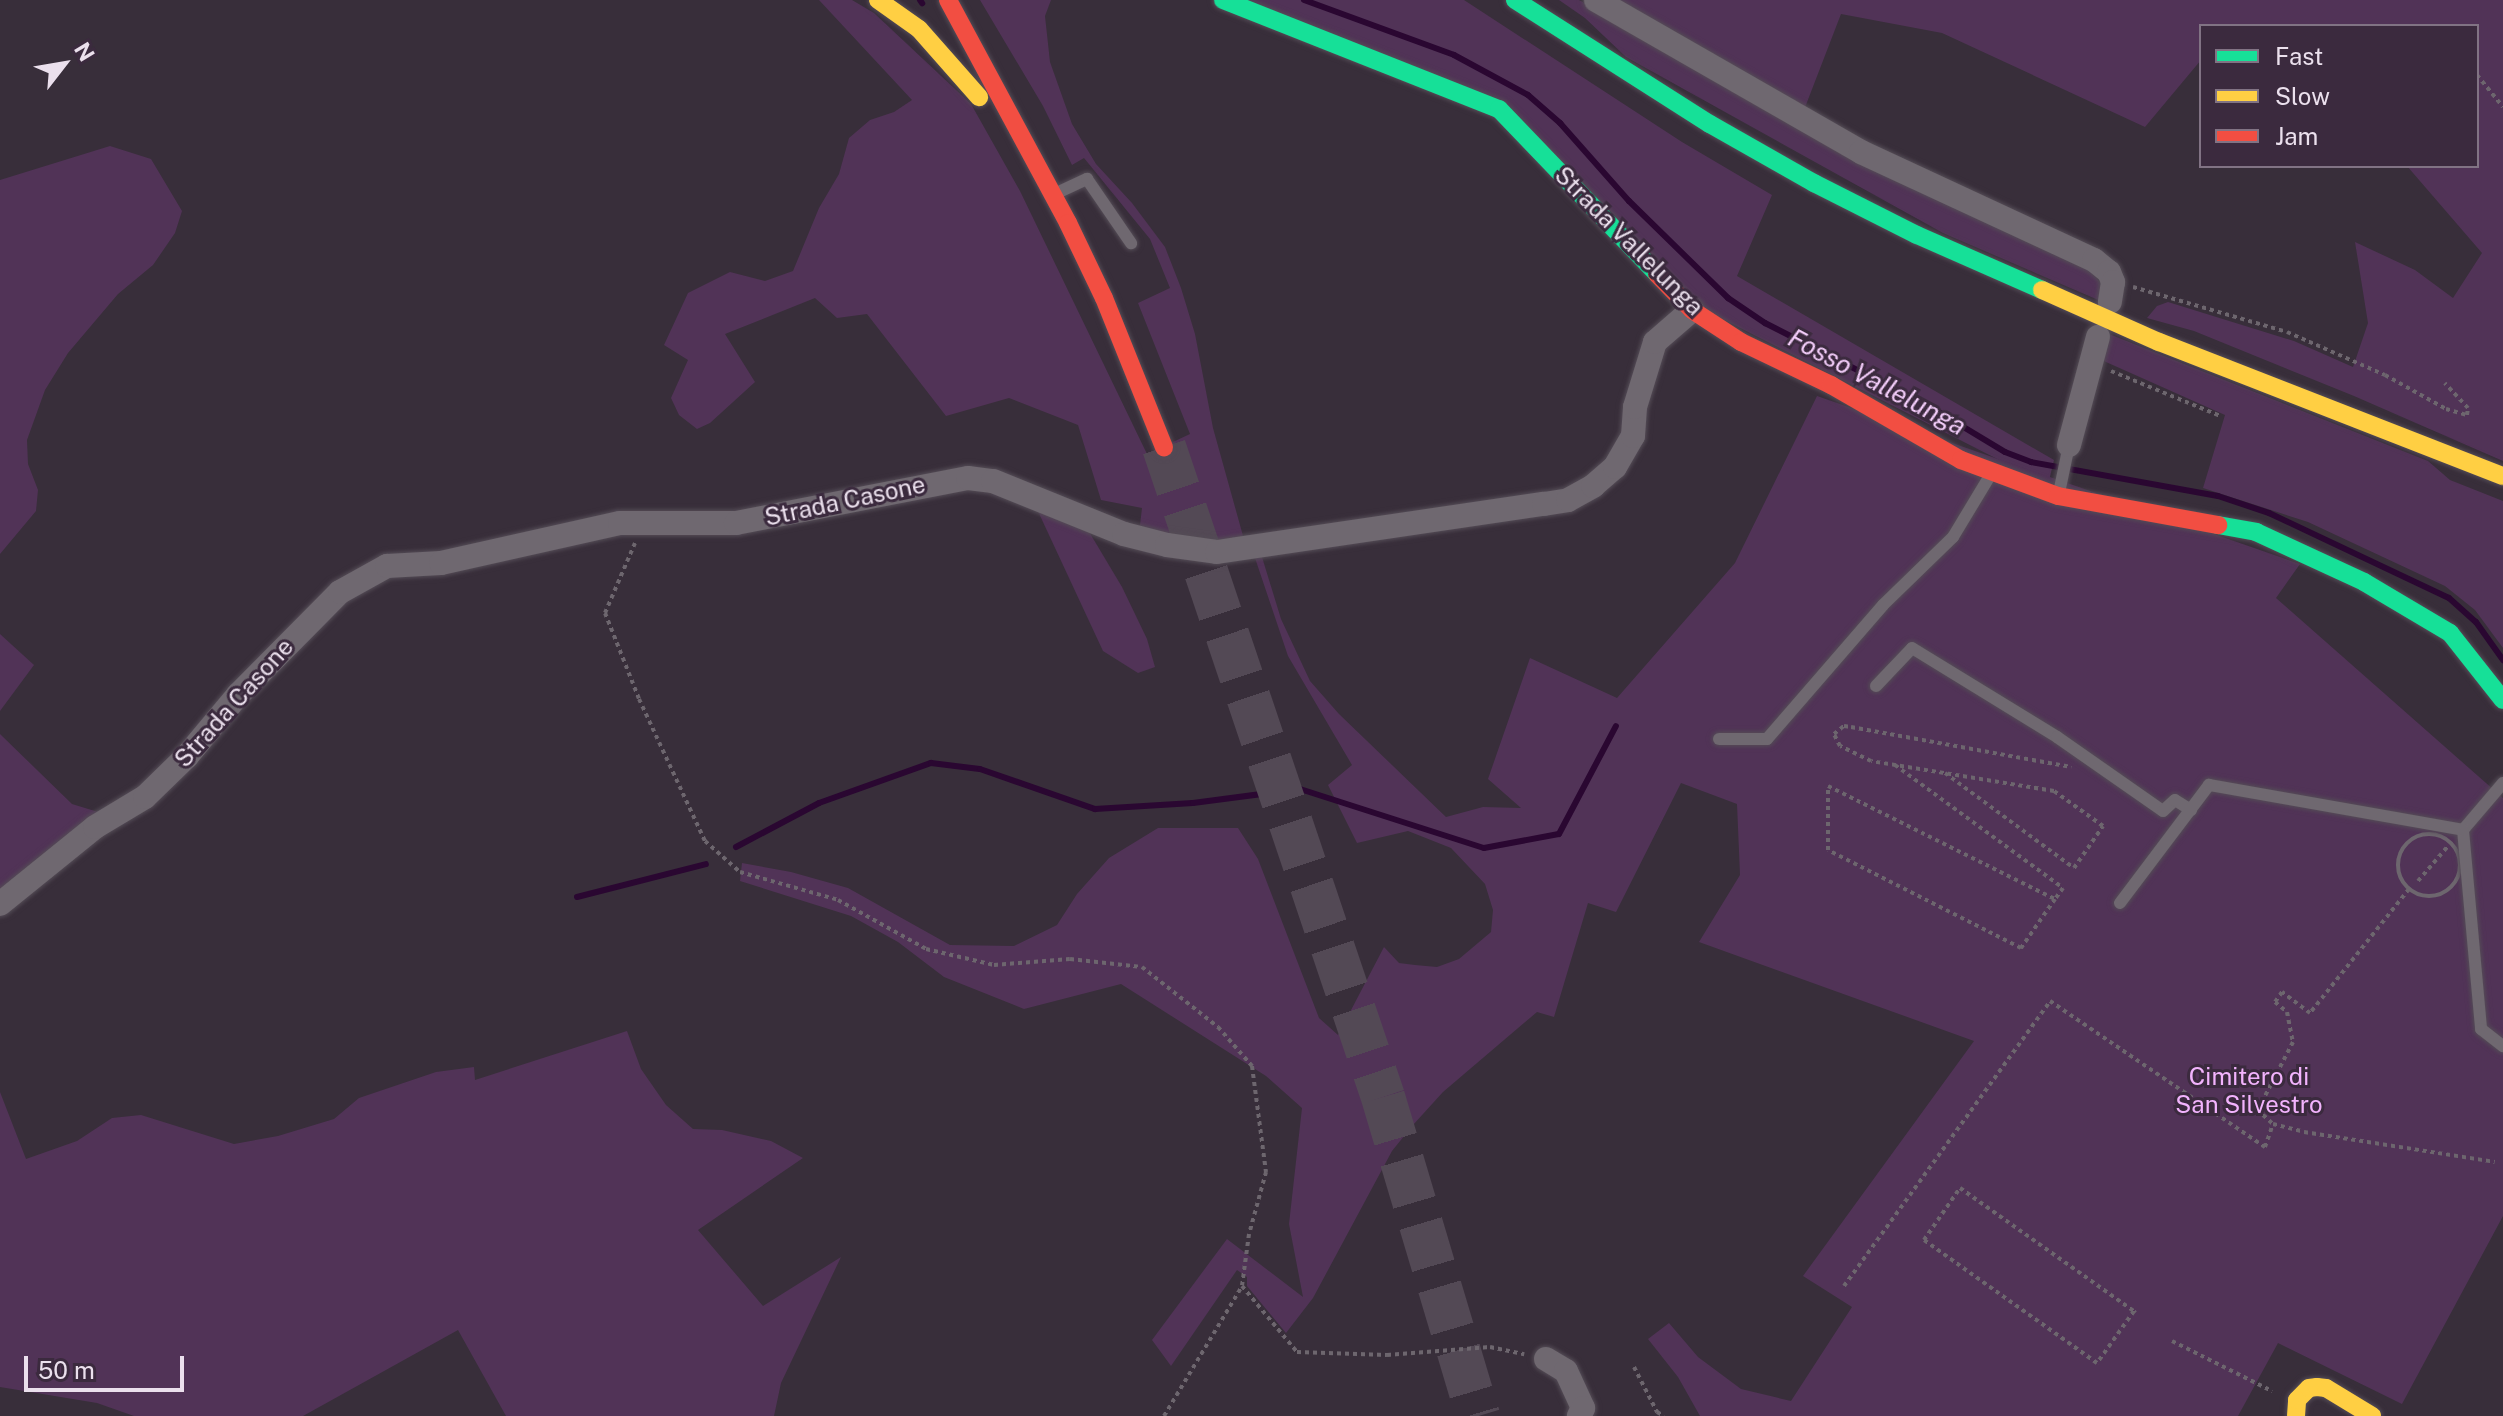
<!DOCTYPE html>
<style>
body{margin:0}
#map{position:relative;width:2503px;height:1416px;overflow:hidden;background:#382e3a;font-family:"Public Sans",sans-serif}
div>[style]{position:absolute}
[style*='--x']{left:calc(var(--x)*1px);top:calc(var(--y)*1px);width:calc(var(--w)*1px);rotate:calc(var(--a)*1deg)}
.green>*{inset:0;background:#513357}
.stream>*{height:6px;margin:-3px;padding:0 3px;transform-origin:3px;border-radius:3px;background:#2a0731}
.highway-tunnel>*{height:44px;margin-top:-22px;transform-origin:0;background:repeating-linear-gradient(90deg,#534955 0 44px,transparent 0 66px)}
.path>*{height:4px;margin-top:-2px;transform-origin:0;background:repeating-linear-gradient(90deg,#6d666e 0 4px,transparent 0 8px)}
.path>.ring{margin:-2px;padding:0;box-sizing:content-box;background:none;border:4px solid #6d666e;border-radius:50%}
.roads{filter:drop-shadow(0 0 2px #544c56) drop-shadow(0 0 2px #544c56)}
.lane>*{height:12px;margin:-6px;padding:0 6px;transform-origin:6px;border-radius:6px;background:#6f6870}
.street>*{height:24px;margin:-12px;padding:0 12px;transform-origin:12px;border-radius:12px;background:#6f6870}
.fast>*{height:18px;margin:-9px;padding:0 9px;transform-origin:9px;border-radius:9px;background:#16e098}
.slow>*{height:18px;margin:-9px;padding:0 9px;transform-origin:9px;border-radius:9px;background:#ffcf43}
.jam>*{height:18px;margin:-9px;padding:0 9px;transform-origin:9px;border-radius:9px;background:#f24e42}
span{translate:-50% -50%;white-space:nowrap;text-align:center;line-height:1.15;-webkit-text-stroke:6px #3b2a3e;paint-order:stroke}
.street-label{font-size:24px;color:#ebe0ed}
.park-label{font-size:24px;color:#f2b3fd}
.water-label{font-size:26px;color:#f2ccf9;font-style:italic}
.legend{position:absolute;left:2199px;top:24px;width:280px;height:144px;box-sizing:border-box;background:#3b2a3e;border:2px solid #817384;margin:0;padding:10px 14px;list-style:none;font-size:24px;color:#ebe0ed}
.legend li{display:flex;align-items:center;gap:16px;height:40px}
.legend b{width:40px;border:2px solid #817384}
.north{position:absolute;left:24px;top:24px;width:80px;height:80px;-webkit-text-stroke:6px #3b2a3e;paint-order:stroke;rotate:59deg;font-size:22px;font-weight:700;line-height:32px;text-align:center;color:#ebe0ed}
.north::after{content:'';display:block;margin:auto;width:28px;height:36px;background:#ebe0ed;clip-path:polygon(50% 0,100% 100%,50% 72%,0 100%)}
.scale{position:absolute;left:24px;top:1356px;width:160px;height:36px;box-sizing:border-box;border:4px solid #ebe0ed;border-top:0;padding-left:10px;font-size:24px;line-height:28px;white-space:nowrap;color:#ebe0ed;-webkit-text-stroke:6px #3b2a3e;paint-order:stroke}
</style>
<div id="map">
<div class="green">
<i style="clip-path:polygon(819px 0,852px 0,874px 13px,971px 104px,1020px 191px,1147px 454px,1190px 434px,1138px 303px,1170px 288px,1150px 239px,1084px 158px,1072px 165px,1043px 106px,980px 0,1051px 0,1045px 16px,1050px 62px,1072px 124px,1096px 164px,1132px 203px,1165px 247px,1181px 288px,1195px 334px,1213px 428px,1245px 543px,1139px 533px,1142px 508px,1101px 500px,1078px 425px,1009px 398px,946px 416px,867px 314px,837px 318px,815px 298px,725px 334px,755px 382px,710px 423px,697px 429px,679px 415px,671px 398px,688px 360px,664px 345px,688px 293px,730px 272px,765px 281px,793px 271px,819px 208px,839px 174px,849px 138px,870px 120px,894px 112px,912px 100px)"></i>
<i style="clip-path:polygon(1241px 0,1464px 0,1682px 142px,1772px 195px,1737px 276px,2054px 460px,2048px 485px,1703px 309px,1502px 104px)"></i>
<i style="clip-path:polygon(1559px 0,1579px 0,2090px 271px,2100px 282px,2103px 302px,1943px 233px,1626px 57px,1585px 18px)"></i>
<i style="clip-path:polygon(1612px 0,2503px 0,2503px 461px,2354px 396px,2194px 331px,2147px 318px,2157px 306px,2168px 302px,2294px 341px,2353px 367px,2368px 323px,2355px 242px,2415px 270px,2453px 298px,2482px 253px,2407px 166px,2477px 166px,2477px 26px,2201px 26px,2201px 60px,2145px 127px,1942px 33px,1841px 14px,1804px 110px)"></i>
<i style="clip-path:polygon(110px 146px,151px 159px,182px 211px,175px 233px,153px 265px,118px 294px,68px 353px,45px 390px,27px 440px,28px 464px,38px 490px,36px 511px,0 554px,0 180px)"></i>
<i style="clip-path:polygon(2104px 332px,2428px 461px,2450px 480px,2503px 501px,2503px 648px,2475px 610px,2445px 586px,2308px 522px,2203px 488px,2225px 415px,2097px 358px)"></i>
<i style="clip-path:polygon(1817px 396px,2300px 564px,2276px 598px,2503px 798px,2503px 1216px,2402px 1404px,2278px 1343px,2238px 1416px,1700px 1416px,1678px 1377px,1648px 1339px,1669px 1323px,1698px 1357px,1741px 1389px,1791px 1401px,1852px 1307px,1803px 1276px,1974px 1041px,1699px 942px,1740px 875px,1737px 804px,1681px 783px,1616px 912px,1588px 903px,1554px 1017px,1537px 1012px,1443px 1092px,1413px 1125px,1392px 1151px,1313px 1298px,1286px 1333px,1247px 1286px,1247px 1277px,1237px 1270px,1171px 1366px,1152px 1340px,1227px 1239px,1303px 1297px,1289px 1224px,1302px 1108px,1266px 1076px,1121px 984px,1024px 1009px,944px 977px,898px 942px,851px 916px,740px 881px,742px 863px,791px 872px,848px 888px,950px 945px,1014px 946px,1057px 925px,1077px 894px,1109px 858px,1158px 828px,1238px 828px,1258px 859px,1319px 1018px,1338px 1035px,1384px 947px,1399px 963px,1415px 965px,1437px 967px,1459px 959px,1491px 932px,1493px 910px,1485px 884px,1451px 848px,1408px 831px,1357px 843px,1328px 785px,1352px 765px,1288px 656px,1255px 558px,1262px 557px,1281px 619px,1310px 681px,1339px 714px,1446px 817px,1483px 807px,1521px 808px,1488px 779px,1530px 658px,1617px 698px,1735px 563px)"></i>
<i style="clip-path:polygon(1036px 507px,1085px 525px,1122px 587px,1147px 639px,1155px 667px,1138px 673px,1103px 651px)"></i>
<i style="clip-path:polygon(0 634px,34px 665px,0 711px)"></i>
<i style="clip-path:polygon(0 734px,72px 804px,108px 815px,0 898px)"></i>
<i style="clip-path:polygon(627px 1031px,641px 1069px,666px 1105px,693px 1129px,722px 1130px,771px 1141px,803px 1158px,698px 1230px,763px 1306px,841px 1257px,781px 1383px,774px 1416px,506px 1416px,458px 1330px,303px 1416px,134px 1416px,97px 1403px,0 1387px,0 1092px,26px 1159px,77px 1141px,112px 1118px,141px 1115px,234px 1144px,278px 1136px,334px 1119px,359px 1098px,436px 1072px,474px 1067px,475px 1080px)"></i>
</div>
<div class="stream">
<i style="--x:920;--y:0;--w:4;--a:56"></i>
<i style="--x:1304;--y:0;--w:160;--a:20.1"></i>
<i style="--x:1454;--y:55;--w:84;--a:28.4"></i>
<i style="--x:1528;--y:95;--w:43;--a:41.2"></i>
<i style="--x:1560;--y:123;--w:104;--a:48.5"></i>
<i style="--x:1629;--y:201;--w:139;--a:44.4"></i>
<i style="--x:1728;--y:298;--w:45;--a:34"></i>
<i style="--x:1765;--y:323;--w:187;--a:27"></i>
<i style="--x:1932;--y:408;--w:85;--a:31.1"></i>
<i style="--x:2005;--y:452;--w:28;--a:21"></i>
<i style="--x:2031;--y:462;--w:190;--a:10.3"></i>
<i style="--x:2218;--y:496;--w:54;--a:18.4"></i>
<i style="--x:2269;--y:513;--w:199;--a:25.3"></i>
<i style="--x:2449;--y:598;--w:36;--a:42"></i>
<i style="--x:2476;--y:622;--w:47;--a:54.6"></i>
<i style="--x:736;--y:847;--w:94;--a:-27.9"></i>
<i style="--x:819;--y:803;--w:119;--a:-19.7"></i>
<i style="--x:931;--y:763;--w:49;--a:7"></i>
<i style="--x:980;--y:769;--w:122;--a:19.2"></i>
<i style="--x:1095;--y:809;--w:98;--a:-3.5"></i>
<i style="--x:1193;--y:803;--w:108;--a:-7.5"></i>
<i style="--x:1300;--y:789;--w:193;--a:17.8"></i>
<i style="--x:1484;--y:848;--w:76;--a:-10.6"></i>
<i style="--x:1559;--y:834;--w:122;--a:-62.2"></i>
<i style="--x:577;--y:897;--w:133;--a:-14.3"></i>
</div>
<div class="highway-tunnel">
<i style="--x:1164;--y:447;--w:686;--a:71.38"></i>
<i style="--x:1383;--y:1097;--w:333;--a:73.4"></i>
</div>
<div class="path">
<i style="--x:2477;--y:75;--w:41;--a:50.9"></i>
<i style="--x:2133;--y:287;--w:160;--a:16.3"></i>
<i style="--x:2287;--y:332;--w:107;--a:23.7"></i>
<i style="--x:2385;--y:375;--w:70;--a:29.1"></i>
<i style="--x:2446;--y:409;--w:22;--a:16"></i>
<i style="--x:2467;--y:415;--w:7;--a:-82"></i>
<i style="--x:2468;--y:408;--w:34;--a:-133"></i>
<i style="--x:2111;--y:371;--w:118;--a:22.4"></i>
<i style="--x:635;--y:543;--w:76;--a:113.2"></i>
<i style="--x:605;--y:613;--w:92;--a:68.4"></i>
<i style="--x:639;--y:699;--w:157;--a:65.1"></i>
<i style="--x:705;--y:841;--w:47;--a:41.5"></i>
<i style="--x:740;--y:872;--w:102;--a:15.9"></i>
<i style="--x:838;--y:900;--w:101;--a:29.1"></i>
<i style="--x:926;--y:949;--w:70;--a:13.2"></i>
<i style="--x:994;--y:965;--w:76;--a:-4.5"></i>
<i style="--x:1070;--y:959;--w:72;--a:6.3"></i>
<i style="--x:1142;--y:967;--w:97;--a:38.3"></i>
<i style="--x:1218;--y:1027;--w:52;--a:48.9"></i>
<i style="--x:1252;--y:1066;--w:107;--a:82.5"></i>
<i style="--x:1266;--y:1172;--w:64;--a:105.3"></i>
<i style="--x:1249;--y:1234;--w:52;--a:97.7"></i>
<i style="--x:1242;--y:1286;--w:86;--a:50.2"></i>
<i style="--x:1297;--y:1352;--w:90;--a:1.9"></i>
<i style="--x:1387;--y:1355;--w:103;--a:-4.4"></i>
<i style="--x:1490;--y:1347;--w:35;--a:12"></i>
<i style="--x:1895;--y:765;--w:208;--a:36.2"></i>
<i style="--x:2063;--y:888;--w:14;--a:126"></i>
<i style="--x:2055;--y:899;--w:60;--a:124.8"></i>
<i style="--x:2021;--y:948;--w:216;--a:-153.1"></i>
<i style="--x:1828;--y:850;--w:64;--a:-90"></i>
<i style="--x:1828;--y:786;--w:254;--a:26.5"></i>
<i style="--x:1945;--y:773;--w:160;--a:36.4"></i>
<i style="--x:2074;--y:868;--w:51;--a:-55.4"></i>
<i style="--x:2103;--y:826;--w:60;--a:-144.5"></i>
<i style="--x:2054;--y:791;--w:185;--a:-170.7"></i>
<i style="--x:1871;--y:761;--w:34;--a:-154"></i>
<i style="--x:1840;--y:746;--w:13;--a:-117"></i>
<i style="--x:1834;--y:734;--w:13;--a:-39"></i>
<i style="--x:1844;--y:726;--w:7;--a:8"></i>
<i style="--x:1851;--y:727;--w:224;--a:10.3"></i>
<i class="ring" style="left:2398px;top:834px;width:58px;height:58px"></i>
<i style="--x:2418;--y:881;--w:46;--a:-49.4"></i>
<i style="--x:2409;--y:889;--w:159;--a:128.6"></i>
<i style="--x:2310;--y:1013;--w:35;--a:-143"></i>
<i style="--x:2282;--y:992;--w:12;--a:125"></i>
<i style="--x:2275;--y:1002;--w:16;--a:40"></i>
<i style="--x:2287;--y:1012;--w:31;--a:79"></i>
<i style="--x:2293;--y:1042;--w:63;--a:117.4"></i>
<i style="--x:2264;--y:1098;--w:17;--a:93"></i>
<i style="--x:2263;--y:1115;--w:13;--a:42"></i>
<i style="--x:2273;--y:1124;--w:32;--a:14"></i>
<i style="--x:2304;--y:1132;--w:193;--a:8.9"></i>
<i style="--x:1844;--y:1286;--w:352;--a:-54.1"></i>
<i style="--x:2050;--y:1001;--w:260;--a:34.2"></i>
<i style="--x:2265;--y:1147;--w:24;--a:-71"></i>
<i style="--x:2134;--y:1311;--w:64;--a:125.4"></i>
<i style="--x:2097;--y:1363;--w:212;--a:-144.6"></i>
<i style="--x:1924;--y:1240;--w:63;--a:-55.3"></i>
<i style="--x:1960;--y:1188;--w:213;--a:35.3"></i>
<i style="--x:2134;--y:1311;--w:2;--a:63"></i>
<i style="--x:2172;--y:1341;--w:112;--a:26.6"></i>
<i style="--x:1634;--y:1367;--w:51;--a:62.9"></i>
<i style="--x:1657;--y:1412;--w:8;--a:30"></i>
<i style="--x:1164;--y:1416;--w:152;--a:-59"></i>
</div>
<div class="roads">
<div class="lane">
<i style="--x:1061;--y:191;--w:29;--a:-25"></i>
<i style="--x:1087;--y:179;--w:78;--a:55.5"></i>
<i style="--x:2059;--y:493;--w:49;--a:-78.2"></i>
<i style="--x:1876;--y:686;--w:52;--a:-46.5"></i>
<i style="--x:1912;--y:648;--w:170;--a:31.5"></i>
<i style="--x:2057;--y:737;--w:129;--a:34.9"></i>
<i style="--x:2163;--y:811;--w:16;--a:-43"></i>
<i style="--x:2175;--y:800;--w:19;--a:32"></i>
<i style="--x:1719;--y:739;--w:48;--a:0"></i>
<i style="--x:1767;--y:739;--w:177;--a:-49.1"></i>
<i style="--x:1883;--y:605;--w:98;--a:-44.2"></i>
<i style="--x:1953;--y:537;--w:74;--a:-58.9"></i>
<i style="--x:2503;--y:783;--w:62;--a:130.4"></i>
<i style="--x:2463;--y:830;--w:200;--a:84.8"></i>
<i style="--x:2481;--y:1029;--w:28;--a:38"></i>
<i style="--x:2120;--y:903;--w:148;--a:-53"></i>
<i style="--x:2209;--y:785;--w:258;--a:10"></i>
</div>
<div class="street">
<i style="--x:1596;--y:0;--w:305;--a:29.8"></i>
<i style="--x:1861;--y:152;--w:257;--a:24.9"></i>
<i style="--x:2094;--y:260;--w:19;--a:39"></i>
<i style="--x:2109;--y:272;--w:11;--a:68"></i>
<i style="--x:2113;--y:282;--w:20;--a:99"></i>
<i style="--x:2069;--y:445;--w:112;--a:-75"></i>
<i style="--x:0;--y:904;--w:122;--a:-39"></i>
<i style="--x:95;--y:827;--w:58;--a:-31"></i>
<i style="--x:145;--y:797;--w:59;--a:-44.3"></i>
<i style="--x:187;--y:756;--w:80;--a:-50.1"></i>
<i style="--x:238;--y:695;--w:145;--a:-45.3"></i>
<i style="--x:340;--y:592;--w:54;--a:-29"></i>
<i style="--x:387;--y:566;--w:54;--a:-3.2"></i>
<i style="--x:441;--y:563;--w:183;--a:-12.6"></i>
<i style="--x:620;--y:523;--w:116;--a:0"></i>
<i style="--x:736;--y:523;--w:236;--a:-11"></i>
<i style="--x:968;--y:478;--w:25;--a:7"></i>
<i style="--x:993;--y:481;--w:141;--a:22"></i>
<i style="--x:1124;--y:534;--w:44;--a:14.3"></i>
<i style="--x:1167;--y:545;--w:50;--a:8"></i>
<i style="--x:1217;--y:552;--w:331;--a:-8.4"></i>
<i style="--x:1544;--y:504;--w:24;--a:-9"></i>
<i style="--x:1568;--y:500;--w:29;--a:-29"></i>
<i style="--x:1593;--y:486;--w:29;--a:-41"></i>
<i style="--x:1615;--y:467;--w:36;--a:-60"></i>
<i style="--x:1633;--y:436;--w:29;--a:-86"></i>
<i style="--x:1635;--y:407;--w:68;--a:-72.9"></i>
<i style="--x:1655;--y:342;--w:49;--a:-40.9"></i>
<i style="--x:1546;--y:1359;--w:23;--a:31"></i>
<i style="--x:1566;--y:1371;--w:41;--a:65.3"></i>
<i style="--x:1583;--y:1408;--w:9;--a:117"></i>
</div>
<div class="fast">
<i style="--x:1223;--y:0;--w:297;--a:21.6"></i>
<i style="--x:1499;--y:109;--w:228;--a:46.2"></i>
<i style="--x:1515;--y:0;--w:231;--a:32.5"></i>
<i style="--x:1710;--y:124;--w:120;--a:29.6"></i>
<i style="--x:1814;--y:183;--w:115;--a:26.8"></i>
<i style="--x:1917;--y:235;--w:137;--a:23.7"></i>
<i style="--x:2218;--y:525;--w:39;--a:10"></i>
<i style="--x:2256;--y:532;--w:119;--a:24.8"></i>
<i style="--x:2364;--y:582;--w:100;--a:30.7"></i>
<i style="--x:2450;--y:633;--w:85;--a:51.7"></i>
</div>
<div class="slow">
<i style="--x:878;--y:0;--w:50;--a:35.3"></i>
<i style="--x:919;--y:29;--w:91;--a:48.6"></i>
<i style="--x:2042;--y:290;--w:128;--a:24"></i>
<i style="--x:2159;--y:342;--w:369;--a:21.3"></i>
<i style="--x:2296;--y:1416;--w:16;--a:-86"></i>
<i style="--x:2297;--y:1400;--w:17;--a:-45"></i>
<i style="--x:2309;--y:1388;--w:8;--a:-7"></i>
<i style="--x:2317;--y:1387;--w:9;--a:6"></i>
<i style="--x:2326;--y:1388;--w:54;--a:31.3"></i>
</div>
<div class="jam">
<i style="--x:948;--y:0;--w:253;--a:61.7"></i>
<i style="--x:1068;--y:223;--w:83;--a:64.4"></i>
<i style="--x:1104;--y:298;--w:161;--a:68.1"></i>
<i style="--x:1657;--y:274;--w:50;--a:45.8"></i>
<i style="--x:1692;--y:310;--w:59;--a:33.1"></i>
<i style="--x:1741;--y:342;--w:100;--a:25.5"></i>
<i style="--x:1831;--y:385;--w:150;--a:30"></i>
<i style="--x:1961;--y:460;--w:103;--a:20.4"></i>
<i style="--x:2058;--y:496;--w:163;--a:10.3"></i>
</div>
</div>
<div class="street-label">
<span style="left:1629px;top:241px;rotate:45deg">Strada Vallelunga</span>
<span style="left:845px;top:501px;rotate:-12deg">Strada Casone</span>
<span style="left:234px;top:703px;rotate:-48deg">Strada Casone</span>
</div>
<div class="park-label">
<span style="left:2249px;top:1091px">Cimitero di<br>San Silvestro</span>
</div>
<div class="water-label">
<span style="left:1877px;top:382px;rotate:28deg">Fosso Vallelunga</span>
</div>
<ul class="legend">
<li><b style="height:10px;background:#16e098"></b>Fast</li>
<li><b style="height:10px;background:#ffcf43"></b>Slow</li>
<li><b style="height:10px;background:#f24e42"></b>Jam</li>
</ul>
<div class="north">N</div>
<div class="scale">50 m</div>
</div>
